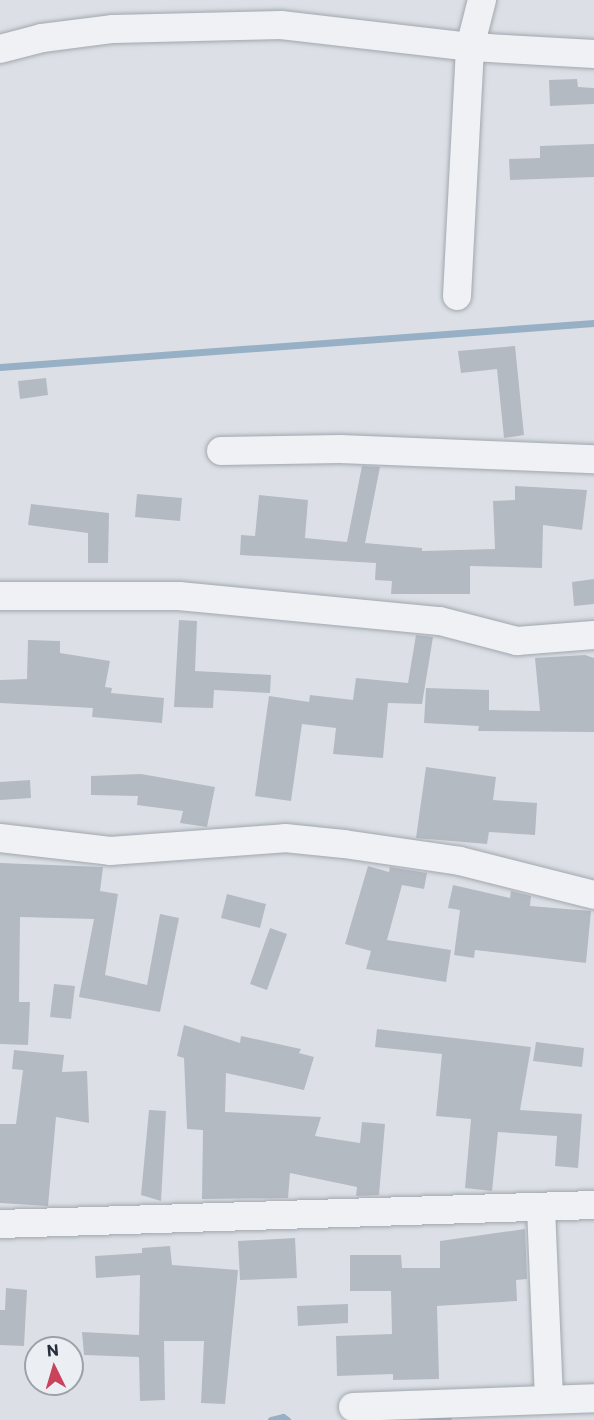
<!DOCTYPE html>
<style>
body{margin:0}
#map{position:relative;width:594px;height:1420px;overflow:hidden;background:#dce0e6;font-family:Commissioner,sans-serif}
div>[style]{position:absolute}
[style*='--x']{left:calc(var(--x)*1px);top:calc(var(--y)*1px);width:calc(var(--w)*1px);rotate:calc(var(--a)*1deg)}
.stream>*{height:7px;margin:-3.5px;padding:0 3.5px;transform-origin:3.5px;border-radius:3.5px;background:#98b0c5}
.building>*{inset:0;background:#b4bac2}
.roads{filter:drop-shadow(0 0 2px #a2a7af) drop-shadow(0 0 2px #a2a7af)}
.minor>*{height:28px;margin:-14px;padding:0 14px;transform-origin:14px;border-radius:14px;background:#eff1f4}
span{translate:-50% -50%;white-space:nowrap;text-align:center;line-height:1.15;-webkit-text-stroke:6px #ebeff4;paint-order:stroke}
.north{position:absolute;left:24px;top:1336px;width:60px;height:60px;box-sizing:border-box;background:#ebeff4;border:2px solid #9ca2aa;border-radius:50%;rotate:355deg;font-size:16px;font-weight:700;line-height:24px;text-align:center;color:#262f3b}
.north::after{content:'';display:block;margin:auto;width:21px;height:27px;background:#c9435d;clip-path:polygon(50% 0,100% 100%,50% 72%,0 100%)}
</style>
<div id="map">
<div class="stream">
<i style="--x:0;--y:367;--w:596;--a:-4.24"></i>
<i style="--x:271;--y:1420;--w:12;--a:-14"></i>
<i style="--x:283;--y:1417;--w:5;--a:37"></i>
<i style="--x:422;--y:1420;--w:26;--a:-7"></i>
</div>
<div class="building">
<i style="clip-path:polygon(577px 79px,578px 87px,594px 88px,594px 104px,550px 106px,549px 80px)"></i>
<i style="clip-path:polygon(594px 144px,594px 177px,510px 180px,509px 159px,540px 158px,540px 146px)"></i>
<i style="clip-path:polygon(515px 346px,524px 435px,504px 438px,497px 369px,461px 373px,458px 351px)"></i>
<i style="clip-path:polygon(46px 378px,48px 395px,20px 399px,18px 381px)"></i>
<i style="clip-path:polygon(362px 466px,380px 467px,365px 543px,422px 548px,422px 551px,495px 549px,493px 501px,515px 500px,515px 486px,587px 490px,582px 530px,543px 525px,542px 568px,470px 566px,470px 594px,391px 594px,392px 581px,375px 580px,376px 563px,240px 555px,241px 535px,255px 536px,259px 495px,308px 500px,305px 538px,347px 542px)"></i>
<i style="clip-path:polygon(137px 494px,182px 498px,180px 521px,135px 517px)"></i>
<i style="clip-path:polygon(31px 504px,109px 513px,108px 563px,88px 563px,88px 533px,28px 525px)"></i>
<i style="clip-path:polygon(594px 579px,594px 604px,574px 606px,572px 582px)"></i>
<i style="clip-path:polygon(179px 620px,197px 621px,195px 671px,271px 675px,270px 693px,214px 690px,213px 708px,174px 707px)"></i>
<i style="clip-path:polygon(416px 635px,433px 637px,422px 704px,388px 703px,383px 758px,333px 754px,336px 728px,302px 724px,291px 801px,255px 796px,269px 696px,309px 702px,310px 695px,353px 700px,356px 678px,408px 683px)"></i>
<i style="clip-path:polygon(28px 640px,60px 641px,60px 653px,110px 661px,105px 687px,112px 688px,111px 693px,164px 698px,162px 723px,92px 717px,93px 708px,0 703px,0 680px,27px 679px)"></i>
<i style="clip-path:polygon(585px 655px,594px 658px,594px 732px,478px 731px,479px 726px,424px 723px,426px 688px,489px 690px,489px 710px,540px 711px,535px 658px)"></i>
<i style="clip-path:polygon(426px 767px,496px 777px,493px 800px,537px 803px,535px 835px,489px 832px,487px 844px,416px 838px)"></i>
<i style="clip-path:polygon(141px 774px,215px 787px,207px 827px,180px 823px,183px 811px,137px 805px,138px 796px,91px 795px,91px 776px)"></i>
<i style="clip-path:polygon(30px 780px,31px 798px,0 800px,0 782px)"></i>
<i style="clip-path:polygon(0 863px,103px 867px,100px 891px,118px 894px,105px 975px,147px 985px,160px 914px,179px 918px,160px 1012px,79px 997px,94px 919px,20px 917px,19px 1002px,30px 1002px,28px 1045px,0 1044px)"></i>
<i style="clip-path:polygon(368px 866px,389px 872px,390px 867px,427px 873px,424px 889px,402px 885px,387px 940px,451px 950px,446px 982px,366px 969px,371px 951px,345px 944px)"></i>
<i style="clip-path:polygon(453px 885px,510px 898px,511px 891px,531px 896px,530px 906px,591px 911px,586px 963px,475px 950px,474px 958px,454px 955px,460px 910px,448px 908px)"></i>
<i style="clip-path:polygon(227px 894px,266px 904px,260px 928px,221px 918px)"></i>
<i style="clip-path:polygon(270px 928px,287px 934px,267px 990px,250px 984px)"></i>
<i style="clip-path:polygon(54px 984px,75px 986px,71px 1019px,50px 1017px)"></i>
<i style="clip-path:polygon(184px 1025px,240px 1043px,241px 1036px,301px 1049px,299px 1053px,314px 1057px,304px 1090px,226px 1073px,225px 1112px,321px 1117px,315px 1136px,360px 1143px,362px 1122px,385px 1124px,379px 1195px,356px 1196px,357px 1187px,290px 1173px,288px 1198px,202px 1199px,203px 1130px,187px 1129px,184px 1058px,177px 1056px)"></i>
<i style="clip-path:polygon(377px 1029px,531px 1047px,520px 1110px,582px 1114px,578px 1168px,555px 1166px,557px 1136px,498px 1132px,492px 1191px,465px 1188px,471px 1119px,436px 1116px,442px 1054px,375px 1047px)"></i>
<i style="clip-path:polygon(536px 1042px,584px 1048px,582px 1067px,533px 1061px)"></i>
<i style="clip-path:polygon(14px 1050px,64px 1055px,62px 1072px,87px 1071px,89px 1123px,56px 1117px,48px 1206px,0 1203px,0 1124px,16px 1124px,23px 1070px,12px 1069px)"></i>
<i style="clip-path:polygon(149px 1110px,166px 1111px,161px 1201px,141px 1195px)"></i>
<i style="clip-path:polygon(525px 1229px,527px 1279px,516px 1280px,517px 1301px,437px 1306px,439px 1379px,393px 1380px,393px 1374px,337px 1376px,336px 1336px,392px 1334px,391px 1291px,350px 1291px,350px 1255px,401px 1255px,402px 1268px,440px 1268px,440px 1241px)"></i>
<i style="clip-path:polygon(295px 1238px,297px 1278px,240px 1280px,238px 1241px)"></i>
<i style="clip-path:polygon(170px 1246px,172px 1265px,238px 1270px,225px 1404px,201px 1403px,204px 1341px,164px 1341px,165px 1400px,140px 1401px,139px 1357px,84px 1355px,82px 1332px,139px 1335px,140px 1275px,96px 1278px,95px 1256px,142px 1253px,142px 1248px)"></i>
<i style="clip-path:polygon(6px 1288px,27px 1290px,24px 1346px,0 1345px,0 1310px,5px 1310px)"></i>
<i style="clip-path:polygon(348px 1304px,348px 1323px,298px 1326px,297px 1306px)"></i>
</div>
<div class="roads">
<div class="minor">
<i style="--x:0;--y:49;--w:43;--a:-14.7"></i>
<i style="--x:42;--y:38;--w:72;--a:-7.2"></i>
<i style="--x:113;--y:29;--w:168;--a:-1.4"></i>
<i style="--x:281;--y:25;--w:190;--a:6.6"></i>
<i style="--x:470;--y:47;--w:124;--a:3.2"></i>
<i style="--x:457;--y:296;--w:249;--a:-87"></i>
<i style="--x:470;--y:47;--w:49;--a:-75.7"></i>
<i style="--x:221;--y:451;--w:119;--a:-1"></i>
<i style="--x:340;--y:449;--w:254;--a:2.3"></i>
<i style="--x:0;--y:596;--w:179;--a:0"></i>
<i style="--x:179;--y:596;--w:262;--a:5.5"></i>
<i style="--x:440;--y:621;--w:80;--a:14.6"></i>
<i style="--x:517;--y:641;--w:77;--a:-4.5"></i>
<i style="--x:0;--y:838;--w:111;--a:6.7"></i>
<i style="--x:110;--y:851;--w:175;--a:-4.2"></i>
<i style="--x:285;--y:838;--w:59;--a:5.8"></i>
<i style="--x:344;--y:844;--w:117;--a:8.3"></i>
<i style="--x:460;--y:861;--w:138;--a:14.2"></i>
<i style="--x:541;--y:1208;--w:190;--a:87.6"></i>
<i style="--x:0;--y:1224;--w:594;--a:-1.83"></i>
<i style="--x:353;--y:1407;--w:241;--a:-2.1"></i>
</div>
</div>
<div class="north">N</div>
</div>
